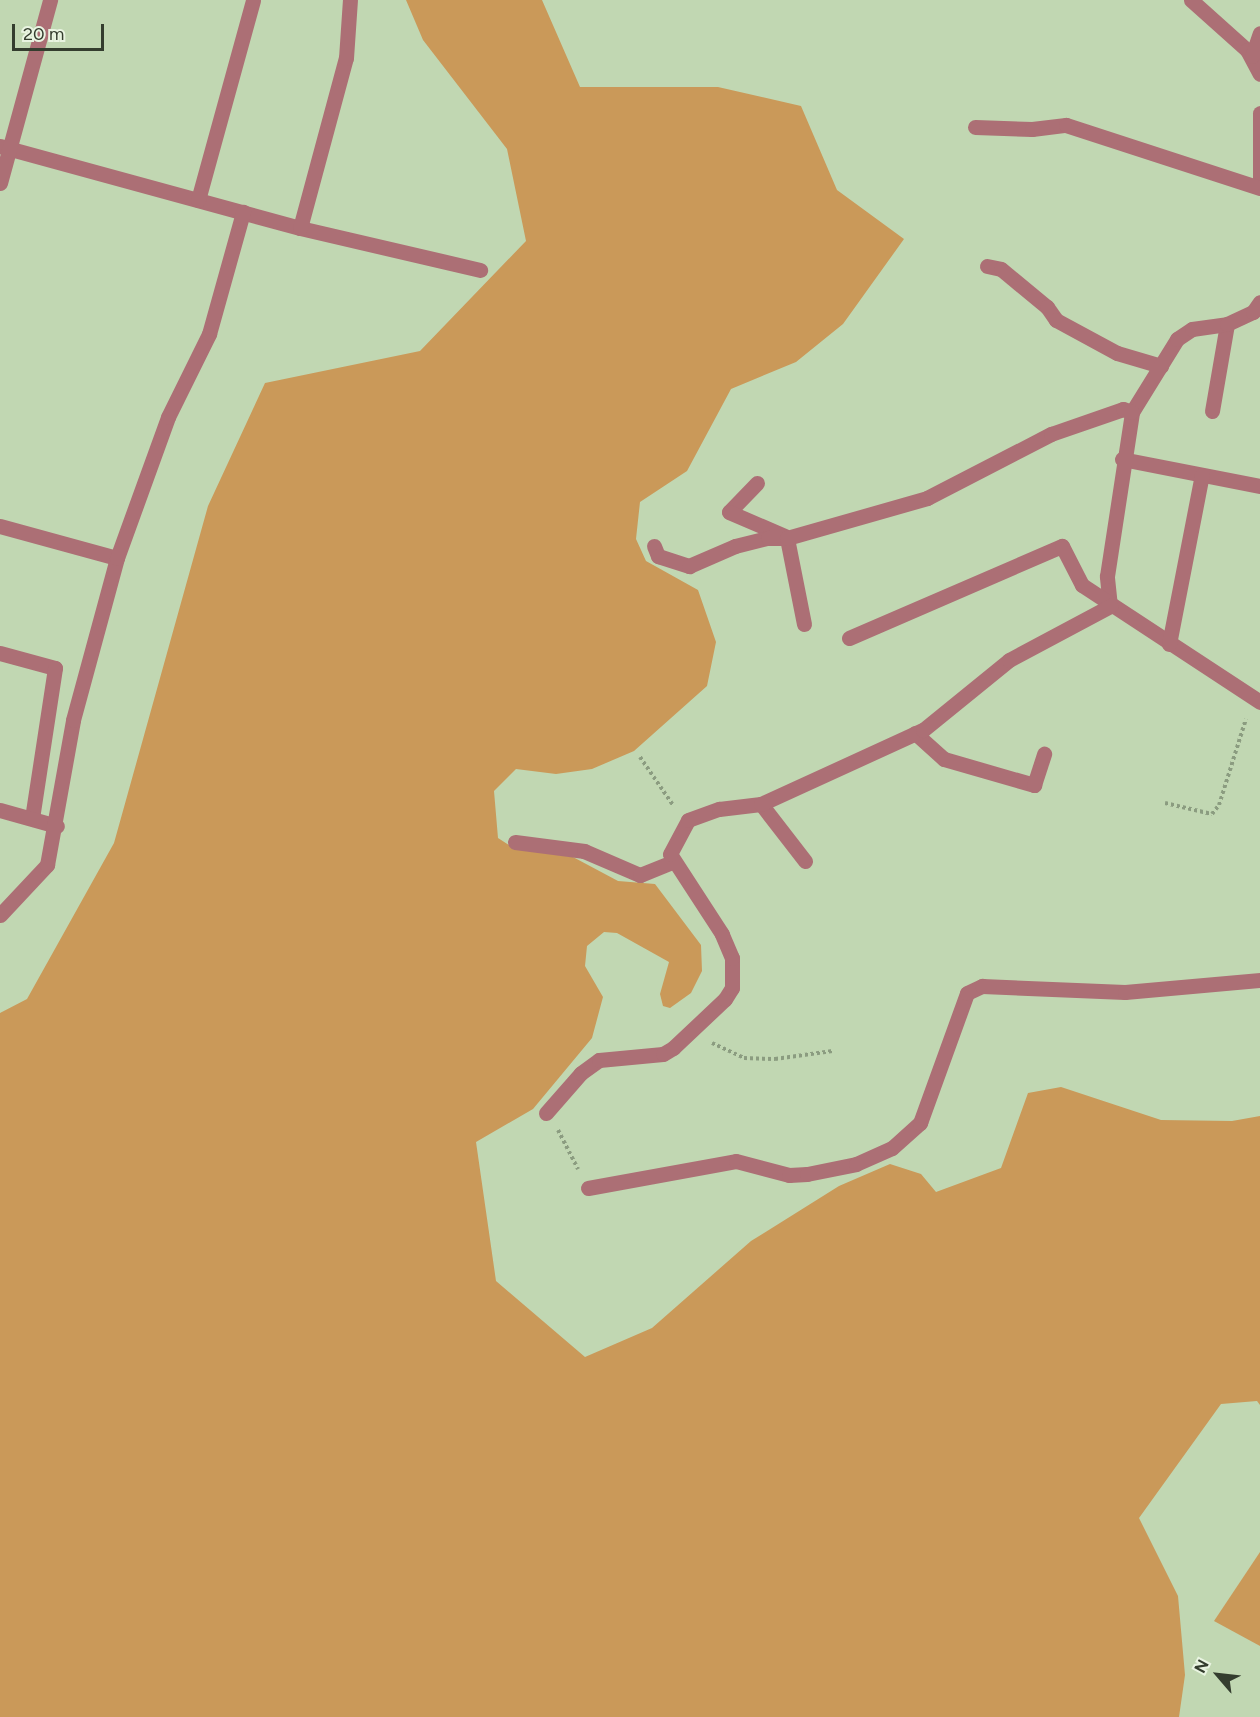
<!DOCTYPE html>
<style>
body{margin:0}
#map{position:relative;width:1260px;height:1717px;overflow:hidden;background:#c1d7b2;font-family:Figtree,sans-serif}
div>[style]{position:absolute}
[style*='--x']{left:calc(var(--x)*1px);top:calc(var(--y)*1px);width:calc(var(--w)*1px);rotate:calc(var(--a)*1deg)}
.green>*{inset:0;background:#ca9959}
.path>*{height:4px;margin-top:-2px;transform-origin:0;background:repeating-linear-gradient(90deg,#8b9c80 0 3px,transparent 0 6px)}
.minor>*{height:15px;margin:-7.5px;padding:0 7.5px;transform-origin:7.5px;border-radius:7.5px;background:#ac6f75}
span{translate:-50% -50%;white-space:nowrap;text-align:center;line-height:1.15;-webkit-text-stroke:4.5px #e9f4e1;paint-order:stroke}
.north{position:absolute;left:1188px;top:1645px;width:60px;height:60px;-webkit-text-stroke:4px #e9f4e1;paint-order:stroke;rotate:298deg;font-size:16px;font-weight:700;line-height:24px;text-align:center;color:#343d2e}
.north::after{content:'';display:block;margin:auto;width:21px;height:27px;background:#343d2e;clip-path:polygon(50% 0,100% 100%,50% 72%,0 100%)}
.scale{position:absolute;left:12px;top:24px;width:92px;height:27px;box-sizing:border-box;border:3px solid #343d2e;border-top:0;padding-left:8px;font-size:18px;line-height:21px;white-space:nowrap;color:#343d2e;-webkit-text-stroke:4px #e9f4e1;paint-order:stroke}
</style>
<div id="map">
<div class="green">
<i style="clip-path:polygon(406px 0,542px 0,580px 87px,718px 87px,801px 106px,837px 190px,904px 239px,843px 324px,796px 362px,731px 389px,687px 471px,640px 502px,636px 539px,646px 561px,698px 590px,716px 642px,707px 686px,634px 751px,592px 769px,556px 774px,516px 769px,494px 791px,498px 838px,515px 849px,573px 857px,618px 881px,655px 884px,701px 945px,702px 971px,691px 993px,670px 1008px,663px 1006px,660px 994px,669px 962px,617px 933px,604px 932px,587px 946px,585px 966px,603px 997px,592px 1038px,533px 1109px,476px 1142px,496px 1281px,585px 1357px,652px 1328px,751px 1241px,839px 1186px,890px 1164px,921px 1174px,936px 1192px,1001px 1168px,1028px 1093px,1061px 1087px,1161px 1120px,1232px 1121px,1260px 1116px,1260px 1405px,1257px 1401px,1221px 1404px,1139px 1518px,1178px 1596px,1185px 1675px,1179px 1717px,0 1717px,0 1013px,27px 999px,114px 843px,208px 506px,265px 383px,420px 351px,526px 241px,507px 149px,423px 40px)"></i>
<i style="clip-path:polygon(1260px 1552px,1260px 1646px,1214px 1621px)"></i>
</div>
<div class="path">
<i style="--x:640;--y:757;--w:58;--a:55.5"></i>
<i style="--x:1165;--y:803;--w:48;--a:13.2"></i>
<i style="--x:1212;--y:814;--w:11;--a:-52"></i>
<i style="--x:1219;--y:805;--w:90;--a:-72.6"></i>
<i style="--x:712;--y:1043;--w:35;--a:25"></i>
<i style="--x:744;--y:1058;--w:31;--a:2"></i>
<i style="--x:775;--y:1059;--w:58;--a:-8"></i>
<i style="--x:558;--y:1130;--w:44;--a:62.9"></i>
</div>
<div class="minor">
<i style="--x:1191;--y:0;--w:75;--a:41.8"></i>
<i style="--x:1247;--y:50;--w:27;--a:62"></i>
<i style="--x:1252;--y:56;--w:24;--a:-71"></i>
<i style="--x:1260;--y:113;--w:73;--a:90"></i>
<i style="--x:975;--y:127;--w:57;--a:2"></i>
<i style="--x:1032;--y:129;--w:34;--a:-7"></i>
<i style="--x:1066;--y:125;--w:204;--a:18"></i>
<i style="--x:0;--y:146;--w:311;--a:15.3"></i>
<i style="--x:300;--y:228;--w:185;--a:13.1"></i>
<i style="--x:0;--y:183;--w:190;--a:-74.7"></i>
<i style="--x:198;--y:200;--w:207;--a:-74.6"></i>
<i style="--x:300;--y:228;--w:176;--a:-74.9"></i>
<i style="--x:346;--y:58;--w:58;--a:-86.1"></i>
<i style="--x:987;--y:266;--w:14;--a:12"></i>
<i style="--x:1001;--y:269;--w:60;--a:39.6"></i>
<i style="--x:1047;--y:307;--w:16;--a:55"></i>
<i style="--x:1056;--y:320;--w:69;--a:28.4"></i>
<i style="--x:1117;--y:353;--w:46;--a:16.5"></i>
<i style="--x:1212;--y:411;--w:88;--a:-80.2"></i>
<i style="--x:1122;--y:459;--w:141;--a:11.1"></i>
<i style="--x:757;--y:483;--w:40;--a:134"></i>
<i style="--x:729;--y:512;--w:61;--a:23.2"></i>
<i style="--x:0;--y:526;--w:121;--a:15.3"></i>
<i style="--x:654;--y:546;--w:11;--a:68"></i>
<i style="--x:658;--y:556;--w:33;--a:18"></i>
<i style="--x:689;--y:566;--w:50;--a:-23.5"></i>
<i style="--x:735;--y:546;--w:34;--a:-14"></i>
<i style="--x:768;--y:538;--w:19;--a:0"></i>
<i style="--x:1110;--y:606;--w:30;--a:-96"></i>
<i style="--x:1107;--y:576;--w:166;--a:-81.3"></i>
<i style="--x:1132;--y:412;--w:86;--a:-58.3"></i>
<i style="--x:1177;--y:339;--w:18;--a:-34"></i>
<i style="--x:1192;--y:329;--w:35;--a:-8"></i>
<i style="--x:1227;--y:324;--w:29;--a:-25"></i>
<i style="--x:1253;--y:312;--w:12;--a:-55"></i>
<i style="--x:804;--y:624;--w:88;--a:-101.2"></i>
<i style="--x:787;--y:538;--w:146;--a:-15.9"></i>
<i style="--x:927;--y:498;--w:140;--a:-27.3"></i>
<i style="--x:1051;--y:434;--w:76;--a:-19.1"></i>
<i style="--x:1123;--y:409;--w:9;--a:18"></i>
<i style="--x:849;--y:638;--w:232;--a:-23.4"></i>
<i style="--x:1062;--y:546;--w:44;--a:62.9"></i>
<i style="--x:1082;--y:585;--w:213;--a:33.3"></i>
<i style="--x:1169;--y:644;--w:172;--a:-79"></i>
<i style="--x:0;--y:653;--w:57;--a:15.3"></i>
<i style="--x:55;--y:668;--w:152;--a:98.7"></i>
<i style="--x:915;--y:733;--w:39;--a:42"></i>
<i style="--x:944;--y:759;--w:94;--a:16.1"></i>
<i style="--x:1034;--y:785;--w:33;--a:-72"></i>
<i style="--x:761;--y:804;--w:72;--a:52.3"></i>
<i style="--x:0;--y:810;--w:59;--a:15.7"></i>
<i style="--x:515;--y:842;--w:70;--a:7.4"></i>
<i style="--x:584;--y:851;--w:61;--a:23.2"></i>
<i style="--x:640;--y:875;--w:35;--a:-22"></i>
<i style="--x:0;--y:915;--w:69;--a:-46.8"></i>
<i style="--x:47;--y:865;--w:147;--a:-79.8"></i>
<i style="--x:73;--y:720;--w:168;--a:-74.8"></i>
<i style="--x:117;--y:558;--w:150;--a:-70.1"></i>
<i style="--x:168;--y:417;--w:93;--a:-63.7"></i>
<i style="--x:209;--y:334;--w:127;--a:-74.4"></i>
<i style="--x:546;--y:1113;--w:53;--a:-48.8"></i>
<i style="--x:581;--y:1073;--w:22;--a:-36"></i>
<i style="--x:599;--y:1060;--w:64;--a:-5.4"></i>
<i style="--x:663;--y:1054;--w:12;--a:-31"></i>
<i style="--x:673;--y:1048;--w:71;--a:-43.3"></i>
<i style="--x:725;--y:999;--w:13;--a:-58"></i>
<i style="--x:732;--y:988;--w:30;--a:-90"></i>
<i style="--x:732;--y:958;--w:26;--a:-113"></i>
<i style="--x:722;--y:934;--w:95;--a:-123"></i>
<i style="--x:670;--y:854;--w:38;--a:-62"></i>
<i style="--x:688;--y:820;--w:33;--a:-20"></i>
<i style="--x:719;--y:809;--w:42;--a:-6.8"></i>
<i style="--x:761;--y:804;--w:178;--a:-24.6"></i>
<i style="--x:923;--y:730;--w:111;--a:-39.1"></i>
<i style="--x:1009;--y:660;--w:115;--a:-28.1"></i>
<i style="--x:588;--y:1188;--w:150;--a:-10.3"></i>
<i style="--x:736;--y:1161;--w:55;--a:14.8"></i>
<i style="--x:789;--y:1175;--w:18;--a:-3"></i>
<i style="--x:807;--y:1174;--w:50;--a:-11.5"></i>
<i style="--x:856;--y:1164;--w:39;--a:-24"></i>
<i style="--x:892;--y:1148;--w:38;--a:-42"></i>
<i style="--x:920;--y:1123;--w:138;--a:-70.1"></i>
<i style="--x:967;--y:993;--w:17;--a:-25"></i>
<i style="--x:982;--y:986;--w:143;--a:2.4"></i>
<i style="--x:1125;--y:992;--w:136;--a:-5.1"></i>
</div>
<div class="north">N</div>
<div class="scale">20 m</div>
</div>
